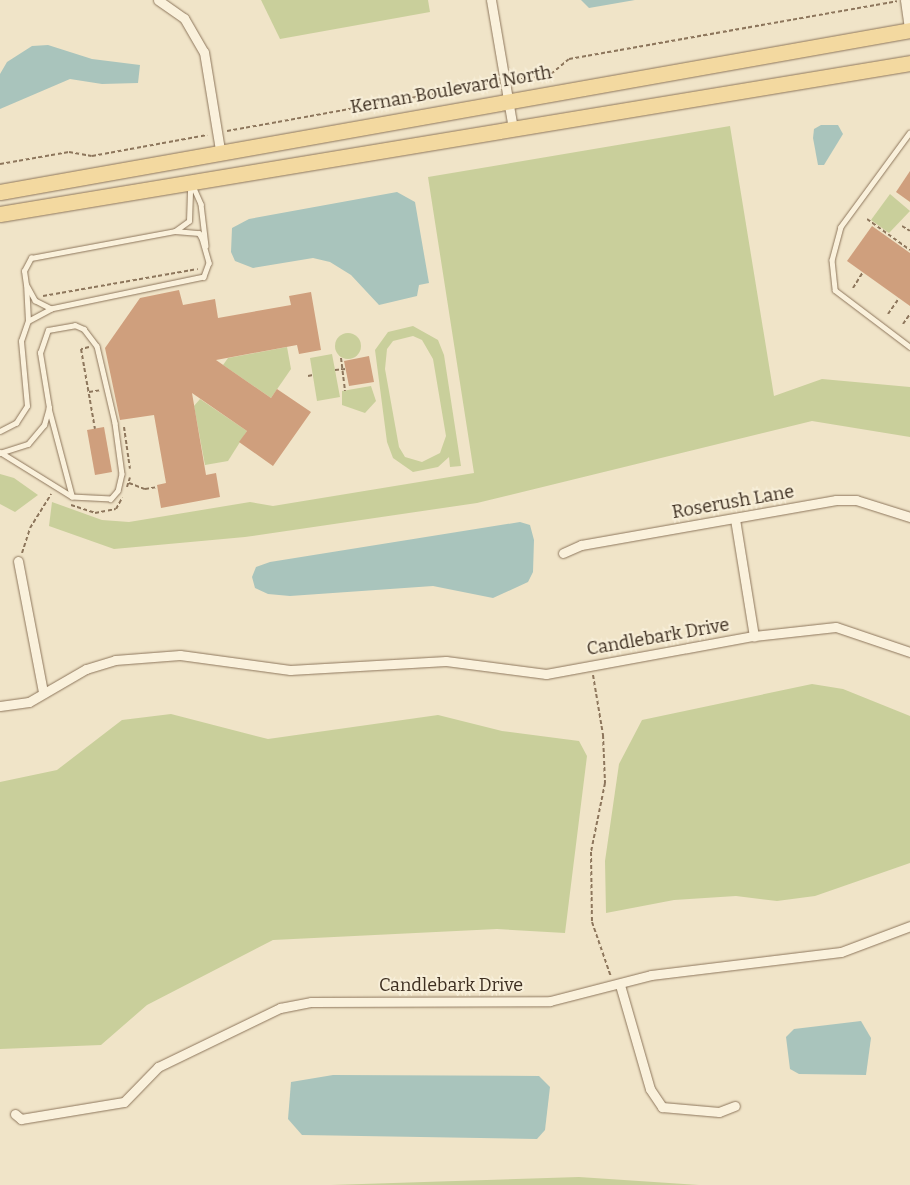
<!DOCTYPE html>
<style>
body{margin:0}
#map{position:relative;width:910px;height:1185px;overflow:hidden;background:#f0e4c8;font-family:Bitter,serif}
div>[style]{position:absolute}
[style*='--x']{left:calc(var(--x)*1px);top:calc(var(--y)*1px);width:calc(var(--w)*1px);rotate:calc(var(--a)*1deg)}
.green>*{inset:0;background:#c9cf9b}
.round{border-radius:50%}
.water>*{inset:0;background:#a9c4bc}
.building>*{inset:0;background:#cf9f7d}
.path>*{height:2px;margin-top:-1px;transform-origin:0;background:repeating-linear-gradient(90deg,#8d765c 0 4px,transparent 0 6.5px)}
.roads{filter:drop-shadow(0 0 1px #8d765c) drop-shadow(0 0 1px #8d765c)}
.service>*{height:4.5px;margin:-2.25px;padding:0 2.25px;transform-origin:2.25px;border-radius:2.25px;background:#faf1dc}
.minor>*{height:9px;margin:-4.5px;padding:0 4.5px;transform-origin:4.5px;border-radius:4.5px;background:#faf1dc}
.primary>*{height:15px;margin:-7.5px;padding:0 7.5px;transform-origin:7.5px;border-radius:7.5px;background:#f3d9a0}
span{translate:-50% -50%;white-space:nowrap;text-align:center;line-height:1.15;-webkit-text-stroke:4px #f7eed8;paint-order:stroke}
.street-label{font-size:18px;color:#3d2e20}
</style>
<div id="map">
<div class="green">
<i style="clip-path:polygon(261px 0,428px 0,430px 12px,280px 39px)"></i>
<i style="clip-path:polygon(730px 126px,774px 396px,822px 379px,910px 387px,910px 437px,812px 421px,477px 503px,245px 537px,114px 549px,49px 526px,52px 502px,102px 520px,129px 522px,250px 502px,273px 506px,474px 473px,428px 177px)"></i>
<i style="clip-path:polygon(890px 194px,910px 211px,889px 233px,871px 220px)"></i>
<i style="clip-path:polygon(evenodd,413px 326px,438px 340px,444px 355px,461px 466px,450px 467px,449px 457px,438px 467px,413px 472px,393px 458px,387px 442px,375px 350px,388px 332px,413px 326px,413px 336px,422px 340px,433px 359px,446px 436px,440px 453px,422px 462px,405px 457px,399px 447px,385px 369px,387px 349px,393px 341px,413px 336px)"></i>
<i class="round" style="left:335px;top:333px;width:26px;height:26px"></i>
<i style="clip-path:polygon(287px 347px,291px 369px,271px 398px,223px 365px,228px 358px)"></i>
<i style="clip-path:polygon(332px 354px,340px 397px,317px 401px,310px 358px)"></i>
<i style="clip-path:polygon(371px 386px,376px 401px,365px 413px,342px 405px,342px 391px)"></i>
<i style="clip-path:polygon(200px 399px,247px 431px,228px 461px,205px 465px,194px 406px)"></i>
<i style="clip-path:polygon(0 474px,14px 478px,38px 495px,15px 512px,0 504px)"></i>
<i style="clip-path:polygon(812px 684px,843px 689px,910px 716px,910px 863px,815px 896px,777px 901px,736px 896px,674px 900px,606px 913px,605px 861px,619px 764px,642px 720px)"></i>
<i style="clip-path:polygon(171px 714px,268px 739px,438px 715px,502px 731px,579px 741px,587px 756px,565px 933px,497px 929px,273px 940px,147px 1005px,101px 1045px,0 1049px,0 782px,57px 770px,122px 720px)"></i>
<i style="clip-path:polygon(579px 1177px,699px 1185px,331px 1185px)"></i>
</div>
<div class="water">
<i style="clip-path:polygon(581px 0,635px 0,589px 8px)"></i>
<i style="clip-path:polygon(48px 45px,92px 59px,140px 65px,138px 83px,102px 84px,70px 79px,0 109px,0 74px,7px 62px,32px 46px)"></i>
<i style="clip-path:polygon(821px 125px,838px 125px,843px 134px,824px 165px,818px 165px,813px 138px,814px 129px)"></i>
<i style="clip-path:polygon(397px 192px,415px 202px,429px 283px,419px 285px,417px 296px,379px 305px,351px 275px,330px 262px,313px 258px,253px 268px,235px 261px,231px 252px,232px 228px,249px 219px)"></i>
<i style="clip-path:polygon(520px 522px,530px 525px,534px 540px,533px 572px,528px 582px,493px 598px,433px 586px,290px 596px,268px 594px,255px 588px,252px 577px,256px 567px,270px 562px)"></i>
<i style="clip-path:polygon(861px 1021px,871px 1038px,866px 1075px,799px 1074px,790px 1069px,786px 1037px,794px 1029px)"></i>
<i style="clip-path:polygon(333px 1075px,539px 1076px,550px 1087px,545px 1130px,537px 1139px,302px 1135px,288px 1119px,291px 1082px)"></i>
</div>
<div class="building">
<i style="clip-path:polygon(910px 171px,910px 202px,896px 192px)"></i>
<i style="clip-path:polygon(872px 226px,910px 253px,910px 306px,847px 261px)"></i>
<i style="clip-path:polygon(179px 290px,183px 305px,215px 299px,218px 318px,291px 305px,289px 296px,311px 292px,321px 350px,299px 354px,297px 345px,216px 360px,271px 398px,277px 389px,311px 412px,273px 466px,239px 442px,247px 431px,192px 393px,206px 475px,216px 473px,220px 497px,161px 508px,157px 485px,166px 483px,154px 415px,120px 420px,105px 348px,140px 298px)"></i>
<i style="clip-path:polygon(369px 356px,374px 382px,349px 386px,344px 361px)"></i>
<i style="clip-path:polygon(104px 427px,112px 472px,95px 475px,87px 430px)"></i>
</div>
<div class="path">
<i style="--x:515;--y:80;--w:36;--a:-9"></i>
<i style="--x:551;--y:74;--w:23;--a:-40"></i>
<i style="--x:569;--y:59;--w:333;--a:-10"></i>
<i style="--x:227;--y:131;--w:272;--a:-10.2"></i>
<i style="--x:0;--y:164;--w:70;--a:-9.9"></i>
<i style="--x:69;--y:152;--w:23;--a:10"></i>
<i style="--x:92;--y:156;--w:117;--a:-10.3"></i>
<i style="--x:867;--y:219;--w:53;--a:35.8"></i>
<i style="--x:902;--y:226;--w:9;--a:32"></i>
<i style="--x:853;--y:288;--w:19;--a:-58"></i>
<i style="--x:43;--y:296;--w:157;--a:-9.9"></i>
<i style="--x:888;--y:314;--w:19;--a:-55"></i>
<i style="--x:903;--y:324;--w:12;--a:-55"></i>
<i style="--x:89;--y:347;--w:8;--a:166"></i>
<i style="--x:81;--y:349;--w:81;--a:80.1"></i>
<i style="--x:341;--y:358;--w:33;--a:83"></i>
<i style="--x:335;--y:370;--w:11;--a:-5"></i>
<i style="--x:308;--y:376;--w:5;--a:-11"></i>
<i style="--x:89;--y:392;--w:12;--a:-9"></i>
<i style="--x:124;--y:427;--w:42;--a:81.9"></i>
<i style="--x:129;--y:483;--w:17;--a:21"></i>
<i style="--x:145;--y:489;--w:12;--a:-9"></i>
<i style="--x:127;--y:487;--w:10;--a:-73"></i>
<i style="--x:71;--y:505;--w:25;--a:18"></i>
<i style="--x:95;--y:513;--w:21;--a:-11"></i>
<i style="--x:116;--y:509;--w:13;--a:-61"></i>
<i style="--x:22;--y:553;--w:26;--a:-72"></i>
<i style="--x:30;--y:528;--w:40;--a:-58"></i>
<i style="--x:593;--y:675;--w:61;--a:80.5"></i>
<i style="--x:603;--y:735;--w:48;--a:87.6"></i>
<i style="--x:605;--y:783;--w:70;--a:101.5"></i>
<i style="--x:591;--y:852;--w:70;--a:89.2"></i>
<i style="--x:592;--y:922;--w:58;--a:70.9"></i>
</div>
<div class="roads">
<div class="service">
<i style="--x:910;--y:133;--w:117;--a:126.3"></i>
<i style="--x:841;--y:227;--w:34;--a:105"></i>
<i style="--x:832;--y:260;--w:30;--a:84"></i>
<i style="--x:835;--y:290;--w:94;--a:37.2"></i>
<i style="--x:193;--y:186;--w:20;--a:66"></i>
<i style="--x:201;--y:204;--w:42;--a:83.2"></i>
<i style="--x:175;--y:231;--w:24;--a:5"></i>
<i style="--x:199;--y:233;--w:6;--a:59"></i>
<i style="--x:202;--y:238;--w:26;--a:74"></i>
<i style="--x:209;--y:263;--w:15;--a:110"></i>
<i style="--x:204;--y:277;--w:156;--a:168.2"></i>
<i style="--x:51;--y:309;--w:18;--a:-153"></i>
<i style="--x:35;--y:301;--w:18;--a:-119"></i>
<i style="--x:26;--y:285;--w:14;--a:-98"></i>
<i style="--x:24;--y:271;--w:15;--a:-62"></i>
<i style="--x:31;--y:258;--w:147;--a:-10.6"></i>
<i style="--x:175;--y:231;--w:17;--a:-36"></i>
<i style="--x:189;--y:221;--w:37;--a:-88"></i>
<i style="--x:28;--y:321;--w:26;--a:-28"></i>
<i style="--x:49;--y:408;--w:90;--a:75.2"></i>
<i style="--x:0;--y:431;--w:18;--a:-27"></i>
<i style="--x:16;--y:423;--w:20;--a:-57"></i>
<i style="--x:27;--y:406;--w:65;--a:-95.3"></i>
<i style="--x:21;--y:341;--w:21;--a:-71"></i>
<i style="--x:28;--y:321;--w:34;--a:-93"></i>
<i style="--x:0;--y:453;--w:29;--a:-18"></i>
<i style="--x:28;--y:444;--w:25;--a:-50"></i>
<i style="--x:44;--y:425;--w:18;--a:-74"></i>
<i style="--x:49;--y:408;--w:56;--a:-99.3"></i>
<i style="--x:40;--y:353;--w:24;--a:-71"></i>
<i style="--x:48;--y:330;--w:27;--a:-10"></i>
<i style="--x:75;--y:325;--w:10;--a:24"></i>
<i style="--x:84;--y:329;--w:21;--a:53"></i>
<i style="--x:97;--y:346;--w:79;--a:76.8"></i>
<i style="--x:115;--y:423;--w:51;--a:82.2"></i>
<i style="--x:122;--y:474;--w:17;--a:103"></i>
<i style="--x:118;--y:491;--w:11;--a:131"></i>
<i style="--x:111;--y:499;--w:39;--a:-177"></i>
<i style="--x:72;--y:497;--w:84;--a:-148.2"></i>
</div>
<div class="minor">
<i style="--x:158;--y:0;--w:32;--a:35"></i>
<i style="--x:184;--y:18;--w:39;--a:60"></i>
<i style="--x:204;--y:52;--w:99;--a:80.7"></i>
<i style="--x:491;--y:0;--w:131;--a:80.3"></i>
<i style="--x:905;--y:0;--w:30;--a:82"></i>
<i style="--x:735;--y:519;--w:119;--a:80.8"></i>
<i style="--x:563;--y:553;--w:20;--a:-24"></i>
<i style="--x:581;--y:545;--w:259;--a:-10"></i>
<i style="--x:836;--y:500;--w:20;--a:0"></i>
<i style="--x:856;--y:500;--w:57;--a:17.5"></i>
<i style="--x:18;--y:561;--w:133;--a:79.2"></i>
<i style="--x:0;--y:706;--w:29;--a:-8"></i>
<i style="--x:29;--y:702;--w:66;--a:-30.1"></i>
<i style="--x:86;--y:669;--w:30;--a:-17"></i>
<i style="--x:115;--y:660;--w:65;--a:-4.4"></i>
<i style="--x:180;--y:655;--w:111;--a:7.8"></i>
<i style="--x:290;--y:670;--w:156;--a:-3.3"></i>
<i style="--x:446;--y:661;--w:101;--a:7.4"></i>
<i style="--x:546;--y:674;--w:211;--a:-10.4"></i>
<i style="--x:754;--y:636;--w:82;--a:-6.3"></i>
<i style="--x:836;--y:627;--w:78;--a:18.7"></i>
<i style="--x:620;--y:985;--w:108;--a:73.9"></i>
<i style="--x:650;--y:1089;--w:22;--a:56"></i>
<i style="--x:662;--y:1107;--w:57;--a:5"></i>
<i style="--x:719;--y:1112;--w:17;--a:-21"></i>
<i style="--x:15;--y:1114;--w:8;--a:40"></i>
<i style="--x:21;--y:1119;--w:104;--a:-9.4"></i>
<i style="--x:124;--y:1102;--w:49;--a:-45.8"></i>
<i style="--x:158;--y:1067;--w:136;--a:-25.8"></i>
<i style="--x:280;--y:1008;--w:32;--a:-11"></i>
<i style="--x:311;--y:1002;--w:239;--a:-0.2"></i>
<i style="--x:550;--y:1001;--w:104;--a:-14.4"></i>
<i style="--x:651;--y:975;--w:191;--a:-6.9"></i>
<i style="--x:841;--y:952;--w:74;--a:-20.6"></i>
</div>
<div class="primary">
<i style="--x:0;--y:192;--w:924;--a:-10.09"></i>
<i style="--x:0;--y:214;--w:922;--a:-9.42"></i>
</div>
</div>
<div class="street-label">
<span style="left:451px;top:90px;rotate:-10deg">Kernan Boulevard North</span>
<span style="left:733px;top:502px;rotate:-10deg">Roserush Lane</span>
<span style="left:658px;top:637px;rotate:-10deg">Candlebark Drive</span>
<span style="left:451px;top:985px">Candlebark Drive</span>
</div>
</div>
